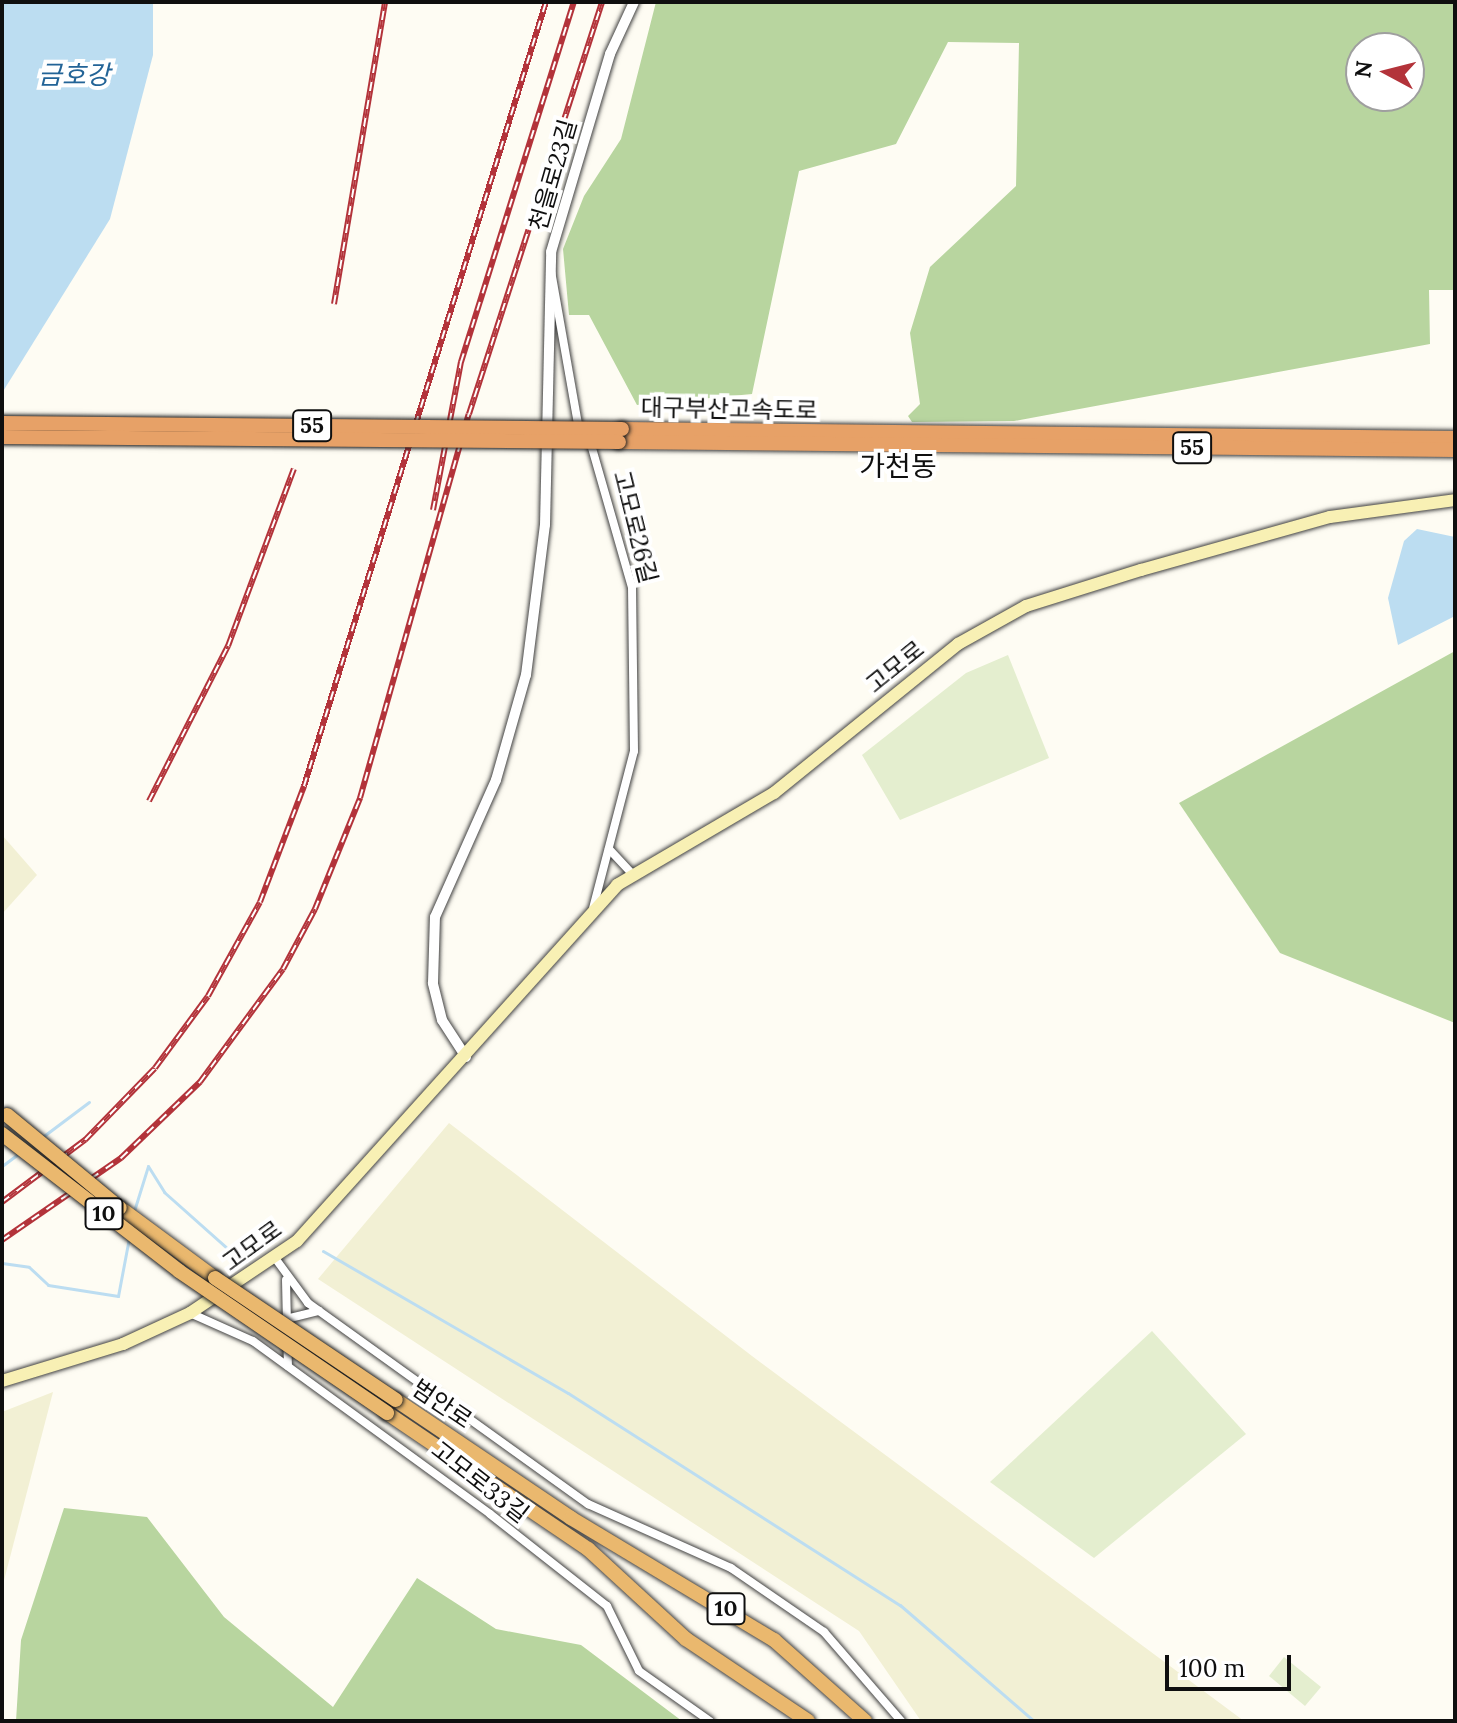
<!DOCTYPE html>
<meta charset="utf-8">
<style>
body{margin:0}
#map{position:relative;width:1457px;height:1723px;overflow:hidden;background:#fefcf3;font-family:Lora,"Noto Sans KR",serif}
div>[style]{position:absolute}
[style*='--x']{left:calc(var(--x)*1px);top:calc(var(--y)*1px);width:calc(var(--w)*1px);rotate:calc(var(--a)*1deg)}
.farmland>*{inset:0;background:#f2f0d4}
.forest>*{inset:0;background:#b8d59f}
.pitch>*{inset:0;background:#e4eecf}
.water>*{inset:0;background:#bcddf1}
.stream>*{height:3px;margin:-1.5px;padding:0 1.5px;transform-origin:1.5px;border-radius:1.5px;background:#bcddf1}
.roads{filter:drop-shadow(0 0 2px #424242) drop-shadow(0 0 2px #424242)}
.minor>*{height:8px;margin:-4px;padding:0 4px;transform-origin:4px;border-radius:4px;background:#fff}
.tertiary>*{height:10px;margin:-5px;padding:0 5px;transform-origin:5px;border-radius:5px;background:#fff}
.secondary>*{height:12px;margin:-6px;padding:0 6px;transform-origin:6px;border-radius:6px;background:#f8f0b4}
.trunk>*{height:14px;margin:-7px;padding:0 7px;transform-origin:7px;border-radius:7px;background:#eab86e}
.motorway>*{height:14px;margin:-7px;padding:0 7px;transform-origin:7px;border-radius:7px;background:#e7a167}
.rail>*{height:6px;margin-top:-3px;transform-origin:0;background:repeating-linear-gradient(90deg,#fff 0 9px,#b3333a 0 18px);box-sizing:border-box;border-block:2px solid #b3333a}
.bridges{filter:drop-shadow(0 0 2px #202020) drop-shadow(0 0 2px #202020)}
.trunk-bridge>*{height:14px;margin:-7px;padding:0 7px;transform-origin:7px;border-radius:7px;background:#eab86e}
.motorway-bridge>*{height:14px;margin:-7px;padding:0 7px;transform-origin:7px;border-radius:7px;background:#e7a167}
span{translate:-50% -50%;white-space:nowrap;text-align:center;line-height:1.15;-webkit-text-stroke:8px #fff;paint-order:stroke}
.shield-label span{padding:2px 6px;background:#fff;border:2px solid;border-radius:6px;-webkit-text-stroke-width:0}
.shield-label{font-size:22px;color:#0f0f0f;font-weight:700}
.street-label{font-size:24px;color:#0f0f0f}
.water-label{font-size:26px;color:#236497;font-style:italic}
.quarter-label{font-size:28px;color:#0f0f0f}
.frame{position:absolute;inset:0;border:4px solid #0f0f0f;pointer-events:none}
.north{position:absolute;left:1345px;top:32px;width:80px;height:80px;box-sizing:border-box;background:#fff;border:2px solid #9f9f9f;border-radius:50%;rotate:277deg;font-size:22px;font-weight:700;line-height:32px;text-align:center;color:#0f0f0f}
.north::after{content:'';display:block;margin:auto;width:28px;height:36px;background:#b3333a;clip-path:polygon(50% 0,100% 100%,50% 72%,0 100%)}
.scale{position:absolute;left:1165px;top:1655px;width:126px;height:36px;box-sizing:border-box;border:4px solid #0f0f0f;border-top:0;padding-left:10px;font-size:24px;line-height:28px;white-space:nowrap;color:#0f0f0f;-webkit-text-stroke:6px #fff;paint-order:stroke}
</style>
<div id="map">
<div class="farmland">
<i style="clip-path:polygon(2px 835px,37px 875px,2px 914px)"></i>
<i style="clip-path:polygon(449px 1123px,752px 1356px,1244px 1721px,921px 1721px,859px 1631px,318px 1279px)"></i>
<i style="clip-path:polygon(53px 1392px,2px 1588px,2px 1412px)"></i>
</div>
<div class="forest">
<i style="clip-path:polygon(evenodd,656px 2px,1455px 2px,1455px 290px,1429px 290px,1430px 344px,1014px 421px,912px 422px,908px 416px,920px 404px,910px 333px,930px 267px,1016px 186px,1019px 43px,948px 42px,896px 144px,799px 171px,752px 394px,637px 405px,589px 315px,569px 315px,563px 249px,584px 196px,621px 139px,656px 2px,1361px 48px,1409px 48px,1409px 96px,1361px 96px,1361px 48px)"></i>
<i style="clip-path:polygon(1455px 651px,1455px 1023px,1280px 953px,1179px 803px)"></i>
<i style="clip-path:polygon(64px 1508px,147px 1517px,224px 1617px,333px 1707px,417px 1578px,496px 1629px,581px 1645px,682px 1721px,16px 1721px,21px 1640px)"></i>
</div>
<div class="pitch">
<i style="clip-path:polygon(1008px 655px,1049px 758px,900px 820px,862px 755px,966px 673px)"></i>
<i style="clip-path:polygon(1152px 1331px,1246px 1434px,1094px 1558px,990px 1482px)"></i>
<i style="clip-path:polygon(1284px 1657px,1321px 1687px,1305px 1706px,1269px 1676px)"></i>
</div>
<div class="water">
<i style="clip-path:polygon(2px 2px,153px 2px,153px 55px,110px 219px,2px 393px)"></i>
<i style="clip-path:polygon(1417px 529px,1455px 537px,1455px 616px,1398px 645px,1388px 598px,1404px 541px)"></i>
</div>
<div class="stream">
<i style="--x:41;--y:1138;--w:60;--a:-36.9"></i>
<i style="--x:2;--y:1166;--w:20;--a:-37"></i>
<i style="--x:148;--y:1166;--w:31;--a:58"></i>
<i style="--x:164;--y:1192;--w:98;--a:41.7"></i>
<i style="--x:134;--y:1211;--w:47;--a:-72.7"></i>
<i style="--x:323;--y:1251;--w:283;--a:30.1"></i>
<i style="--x:568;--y:1393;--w:394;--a:32.6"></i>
<i style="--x:900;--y:1605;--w:177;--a:40.9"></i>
<i style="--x:2;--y:1263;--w:27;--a:8"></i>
<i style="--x:29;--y:1267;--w:26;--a:43"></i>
<i style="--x:48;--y:1285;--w:71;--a:8.9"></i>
<i style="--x:118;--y:1296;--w:59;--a:-79.3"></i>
</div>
<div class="roads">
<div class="minor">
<i style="--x:551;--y:271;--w:160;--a:80"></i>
<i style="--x:590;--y:441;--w:152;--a:74"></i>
<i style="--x:632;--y:587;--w:164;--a:89.3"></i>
<i style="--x:634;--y:751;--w:162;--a:104.6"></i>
<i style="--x:609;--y:849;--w:33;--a:47"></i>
<i style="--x:275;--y:1258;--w:56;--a:53.7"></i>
<i style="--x:308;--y:1303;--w:345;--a:35.7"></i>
<i style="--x:588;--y:1504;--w:157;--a:24.1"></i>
<i style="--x:731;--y:1568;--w:113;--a:34.5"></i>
<i style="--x:824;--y:1632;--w:118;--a:49.1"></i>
<i style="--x:286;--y:1280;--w:86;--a:88.7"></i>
<i style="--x:190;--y:1313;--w:69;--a:24"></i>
<i style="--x:253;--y:1341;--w:293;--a:36.1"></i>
<i style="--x:490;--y:1514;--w:149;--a:38.2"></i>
<i style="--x:607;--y:1606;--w:72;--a:63.8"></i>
<i style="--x:639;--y:1671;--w:87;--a:35.2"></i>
<i style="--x:286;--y:1319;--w:34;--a:-14"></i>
</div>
<div class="tertiary">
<i style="--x:466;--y:1057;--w:44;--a:-123"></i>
<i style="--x:442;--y:1020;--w:38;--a:-104"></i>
<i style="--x:433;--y:983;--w:66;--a:-88.3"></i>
<i style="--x:435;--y:917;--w:150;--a:-66"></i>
<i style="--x:496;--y:780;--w:109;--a:-74.1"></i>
<i style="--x:526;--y:675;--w:151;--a:-82.8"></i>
<i style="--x:545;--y:525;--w:273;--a:-88.7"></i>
<i style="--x:551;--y:252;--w:207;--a:-73.4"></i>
<i style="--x:610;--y:54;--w:57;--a:-65.2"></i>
</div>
<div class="secondary">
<i style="--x:2;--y:1381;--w:127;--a:-17"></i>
<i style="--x:123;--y:1344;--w:74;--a:-24.8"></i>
<i style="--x:190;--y:1313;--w:129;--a:-33.9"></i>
<i style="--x:297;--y:1241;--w:479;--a:-48"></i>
<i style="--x:617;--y:885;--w:182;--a:-30.4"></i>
<i style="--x:774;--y:793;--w:237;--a:-39"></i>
<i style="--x:958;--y:644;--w:78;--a:-29.2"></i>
<i style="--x:1026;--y:606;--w:121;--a:-17.4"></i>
<i style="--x:1141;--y:570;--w:196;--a:-15.7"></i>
<i style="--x:1330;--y:517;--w:126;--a:-7.7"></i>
</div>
<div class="trunk">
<i style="--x:120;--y:1208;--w:118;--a:36.4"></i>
<i style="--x:396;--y:1400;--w:211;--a:34"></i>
<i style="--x:571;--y:1518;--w:237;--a:31"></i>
<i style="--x:774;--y:1640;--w:122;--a:41.7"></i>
<i style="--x:387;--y:1413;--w:243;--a:34.1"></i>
<i style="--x:588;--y:1549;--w:133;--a:42.6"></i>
<i style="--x:686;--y:1639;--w:147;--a:33.9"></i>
</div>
<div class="motorway">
<i style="--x:622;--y:429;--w:833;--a:0.62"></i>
<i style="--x:619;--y:442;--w:836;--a:0.55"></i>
</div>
</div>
<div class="rail">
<i style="--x:334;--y:304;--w:306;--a:-80.4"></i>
<i style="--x:433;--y:510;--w:151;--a:-79.3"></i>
<i style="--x:461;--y:362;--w:377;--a:-72.6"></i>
<i style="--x:149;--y:801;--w:174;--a:-63"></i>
<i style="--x:228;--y:646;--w:189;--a:-69.6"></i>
<i style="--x:2;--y:1202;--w:104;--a:-36.8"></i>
<i style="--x:85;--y:1140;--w:100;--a:-45.8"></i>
<i style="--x:155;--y:1068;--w:89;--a:-53.6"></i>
<i style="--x:208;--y:996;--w:107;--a:-61"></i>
<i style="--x:260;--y:902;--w:124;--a:-69.2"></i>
<i style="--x:304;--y:786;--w:820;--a:-72.85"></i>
<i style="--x:2;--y:1240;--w:145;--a:-34.6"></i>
<i style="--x:121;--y:1158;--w:110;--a:-43.9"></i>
<i style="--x:200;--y:1082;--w:140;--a:-53.7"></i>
<i style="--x:283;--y:969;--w:68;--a:-61.9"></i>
<i style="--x:315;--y:909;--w:120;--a:-67.9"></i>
<i style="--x:360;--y:798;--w:399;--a:-74.2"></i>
<i style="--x:469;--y:414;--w:433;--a:-72.1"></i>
</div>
<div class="bridges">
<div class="trunk-bridge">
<i style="--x:7;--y:1115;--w:146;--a:39.5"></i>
<i style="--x:2;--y:1134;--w:224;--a:37.7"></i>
<i style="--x:179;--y:1271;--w:252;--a:34.3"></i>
<i style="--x:215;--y:1278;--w:218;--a:34"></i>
</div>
<div class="motorway-bridge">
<i style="--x:2;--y:423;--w:620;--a:0.55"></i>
<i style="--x:2;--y:437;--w:617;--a:0.46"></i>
</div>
</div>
<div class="shield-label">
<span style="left:312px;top:426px">55</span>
<span style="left:1192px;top:448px">55</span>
<span style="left:104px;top:1214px">10</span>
<span style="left:726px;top:1609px">10</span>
</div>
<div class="street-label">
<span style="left:553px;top:175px;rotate:-74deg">천을로23길</span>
<span style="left:729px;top:409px;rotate:1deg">대구부산고속도로</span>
<span style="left:635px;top:527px;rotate:76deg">고모로26길</span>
<span style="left:895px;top:667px;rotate:-39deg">고모로</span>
<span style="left:252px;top:1246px;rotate:-36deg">고모로</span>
<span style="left:442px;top:1404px;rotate:34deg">범안로</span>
<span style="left:480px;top:1482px;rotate:38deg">고모로33길</span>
</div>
<div class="water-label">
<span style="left:74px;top:75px">금호강</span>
</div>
<div class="quarter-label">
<span style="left:898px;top:466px">가천동</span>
</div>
<div class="frame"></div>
<div class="north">N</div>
<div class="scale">100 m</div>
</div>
